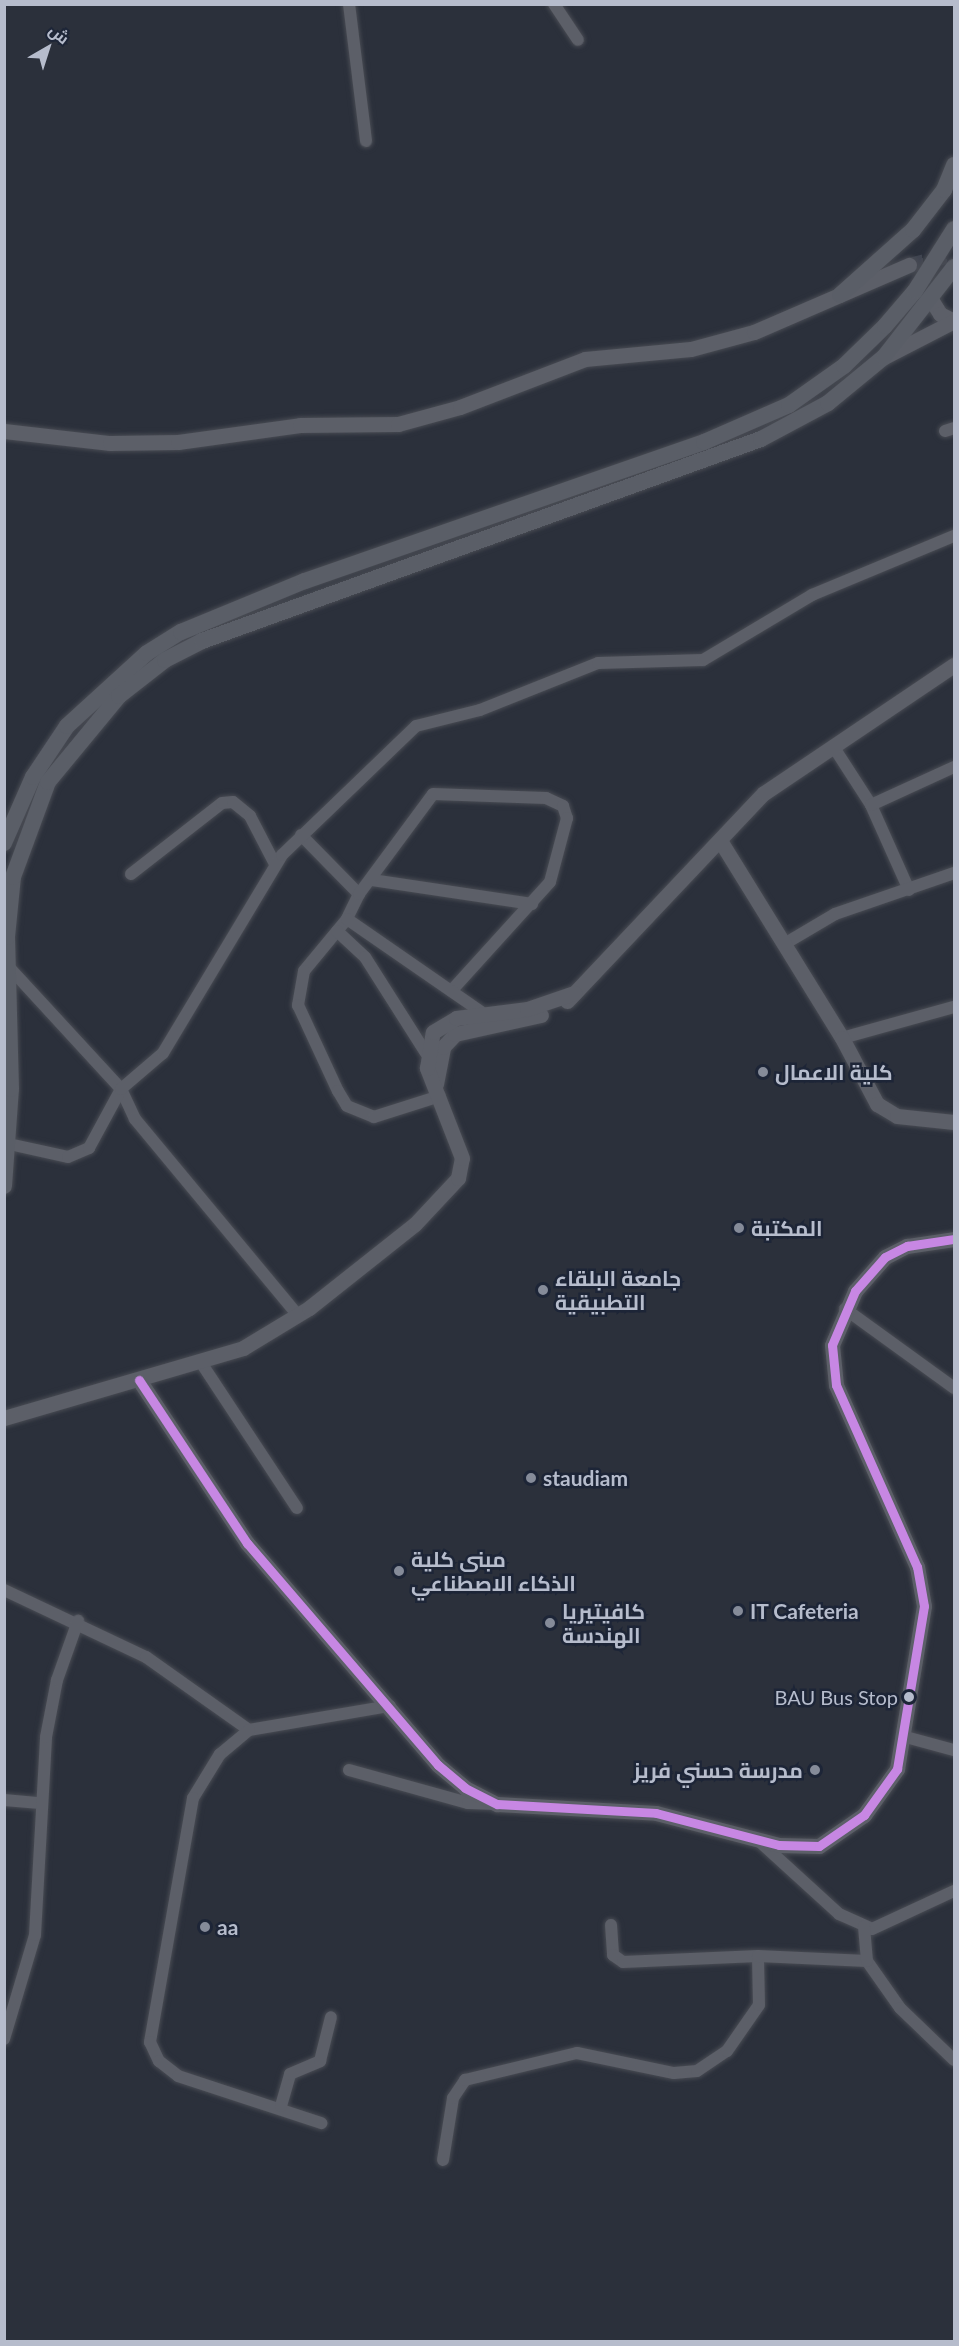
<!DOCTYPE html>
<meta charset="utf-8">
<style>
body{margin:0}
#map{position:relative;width:959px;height:2346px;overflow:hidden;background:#2b303b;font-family:Lato,Cairo,sans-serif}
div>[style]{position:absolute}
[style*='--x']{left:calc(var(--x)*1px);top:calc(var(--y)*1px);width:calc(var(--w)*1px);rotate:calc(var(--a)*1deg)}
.tertiary-tunnel>*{height:15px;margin-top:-7.5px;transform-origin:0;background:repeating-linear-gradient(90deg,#404551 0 15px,transparent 0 23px)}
.roads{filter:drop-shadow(0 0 2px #484b53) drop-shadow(0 0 2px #484b53)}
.minor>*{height:12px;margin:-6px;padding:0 6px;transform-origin:6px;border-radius:6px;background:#5c5f68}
.tertiary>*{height:15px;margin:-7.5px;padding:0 7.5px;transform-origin:7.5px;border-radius:7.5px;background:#5c5f68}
.secondary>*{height:16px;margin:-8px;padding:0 8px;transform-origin:8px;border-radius:8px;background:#5a5e67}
.bus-1>*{height:9px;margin:-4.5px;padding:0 4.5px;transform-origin:4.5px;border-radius:4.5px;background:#c787e3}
.dots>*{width:16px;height:16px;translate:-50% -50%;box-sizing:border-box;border:3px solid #1d2537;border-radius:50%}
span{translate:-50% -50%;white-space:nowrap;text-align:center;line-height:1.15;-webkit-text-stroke:5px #1d2537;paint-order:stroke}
.bus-label{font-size:20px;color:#b6bccc}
.right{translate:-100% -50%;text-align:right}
.poi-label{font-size:21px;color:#b6bccc;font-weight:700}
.left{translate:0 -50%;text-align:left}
.frame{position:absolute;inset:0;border:6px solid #b6bccc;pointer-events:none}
.north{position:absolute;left:18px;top:18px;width:60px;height:60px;-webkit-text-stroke:4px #1d2537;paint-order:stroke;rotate:39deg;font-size:16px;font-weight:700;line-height:24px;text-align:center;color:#b6bccc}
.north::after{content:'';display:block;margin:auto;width:21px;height:27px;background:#b6bccc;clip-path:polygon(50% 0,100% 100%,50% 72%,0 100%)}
</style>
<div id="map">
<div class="tertiary-tunnel">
<i style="--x:909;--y:265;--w:46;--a:-13.7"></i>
</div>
<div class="roads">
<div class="minor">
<i style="--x:349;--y:4;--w:138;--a:82.9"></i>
<i style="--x:554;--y:4;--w:43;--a:56.3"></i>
<i style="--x:945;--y:431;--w:9;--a:-18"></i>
<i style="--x:833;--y:746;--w:70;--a:57.2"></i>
<i style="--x:871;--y:805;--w:93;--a:65.9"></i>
<i style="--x:871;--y:805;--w:91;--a:-24.6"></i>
<i style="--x:301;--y:835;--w:83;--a:45.5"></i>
<i style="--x:359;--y:894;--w:28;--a:116"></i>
<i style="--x:347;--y:919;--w:67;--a:129.6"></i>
<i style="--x:304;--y:971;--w:35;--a:100"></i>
<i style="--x:298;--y:1005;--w:95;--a:65.1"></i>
<i style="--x:338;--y:1091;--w:17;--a:59"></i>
<i style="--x:347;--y:1106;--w:29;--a:22"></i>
<i style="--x:374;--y:1117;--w:69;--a:-17.7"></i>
<i style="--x:131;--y:874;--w:115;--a:-38"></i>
<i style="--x:222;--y:803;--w:11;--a:-5"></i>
<i style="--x:233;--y:802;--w:22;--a:39"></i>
<i style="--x:250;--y:816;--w:54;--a:62.5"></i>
<i style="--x:372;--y:880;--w:162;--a:8.5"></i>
<i style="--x:359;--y:894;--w:124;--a:-53.5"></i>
<i style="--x:433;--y:794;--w:113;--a:2"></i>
<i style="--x:546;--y:798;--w:19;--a:25"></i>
<i style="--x:563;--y:806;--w:13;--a:72"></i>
<i style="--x:567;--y:818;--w:66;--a:104.9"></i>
<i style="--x:550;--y:882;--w:147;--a:132.2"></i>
<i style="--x:347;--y:919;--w:165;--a:34.7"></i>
<i style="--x:337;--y:931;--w:38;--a:43"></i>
<i style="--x:365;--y:957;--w:114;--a:57.6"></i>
<i style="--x:786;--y:943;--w:57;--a:-30.6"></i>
<i style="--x:835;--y:914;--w:126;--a:-19"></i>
<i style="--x:7;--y:965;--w:168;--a:47.4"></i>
<i style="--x:121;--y:1089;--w:33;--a:65"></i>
<i style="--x:135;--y:1119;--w:255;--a:50.3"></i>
<i style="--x:842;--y:1038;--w:116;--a:-15.5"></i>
<i style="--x:9;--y:1144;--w:60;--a:12.4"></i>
<i style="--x:68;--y:1157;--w:23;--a:-23"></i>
<i style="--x:89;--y:1148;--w:67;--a:-61.5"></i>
<i style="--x:121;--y:1089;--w:55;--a:-40.6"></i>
<i style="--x:163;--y:1053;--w:231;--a:-59"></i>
<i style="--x:282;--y:855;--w:186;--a:-43.9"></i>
<i style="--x:416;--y:726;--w:66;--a:-14"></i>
<i style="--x:480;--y:710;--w:127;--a:-21.7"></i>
<i style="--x:598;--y:663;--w:105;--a:-1.6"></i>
<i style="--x:703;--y:660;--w:127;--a:-30.8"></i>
<i style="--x:812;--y:595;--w:154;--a:-22.6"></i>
<i style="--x:845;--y:1309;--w:135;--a:35.9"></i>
<i style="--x:200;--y:1361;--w:176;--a:56.6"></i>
<i style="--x:4;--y:1590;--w:157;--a:25.3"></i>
<i style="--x:146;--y:1657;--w:126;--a:35.3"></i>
<i style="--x:249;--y:1730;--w:143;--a:-9.7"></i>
<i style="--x:249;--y:1730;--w:38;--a:140"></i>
<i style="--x:220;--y:1754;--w:52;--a:121.5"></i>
<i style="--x:193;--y:1798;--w:248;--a:100"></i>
<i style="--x:150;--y:2042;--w:21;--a:65"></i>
<i style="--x:159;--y:2061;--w:24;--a:38"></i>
<i style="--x:178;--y:2076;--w:151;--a:18.2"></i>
<i style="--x:906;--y:1737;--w:50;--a:15.2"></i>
<i style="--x:349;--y:1770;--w:123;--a:15.5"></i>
<i style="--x:468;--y:1803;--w:29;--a:2"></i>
<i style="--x:4;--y:1800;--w:36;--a:5"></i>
<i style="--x:758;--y:1840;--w:110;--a:42.4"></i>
<i style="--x:839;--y:1914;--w:36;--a:24"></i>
<i style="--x:872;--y:1929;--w:90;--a:-24.9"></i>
<i style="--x:611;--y:1925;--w:30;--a:86"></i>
<i style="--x:613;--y:1955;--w:12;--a:35"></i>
<i style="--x:623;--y:1962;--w:135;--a:-2.5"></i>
<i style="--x:867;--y:1961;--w:57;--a:54.9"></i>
<i style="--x:900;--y:2008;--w:75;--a:43.9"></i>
<i style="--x:4;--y:2039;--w:109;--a:-73.4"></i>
<i style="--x:35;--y:1935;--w:198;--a:-86.8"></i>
<i style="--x:46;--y:1737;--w:58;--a:-79.1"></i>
<i style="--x:57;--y:1680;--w:63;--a:-70.4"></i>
<i style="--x:281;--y:2106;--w:33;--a:-74"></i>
<i style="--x:290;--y:2074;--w:33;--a:-23"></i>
<i style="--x:320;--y:2061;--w:45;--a:-76"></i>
<i style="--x:443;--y:2160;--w:63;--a:-80.8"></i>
<i style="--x:453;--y:2098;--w:22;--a:-56"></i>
<i style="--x:465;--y:2080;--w:115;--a:-13.6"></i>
<i style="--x:577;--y:2053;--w:99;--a:11.7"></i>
<i style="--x:674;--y:2073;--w:23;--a:-5"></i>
<i style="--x:697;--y:2071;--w:36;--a:-34"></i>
<i style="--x:727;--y:2051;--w:56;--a:-55.2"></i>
<i style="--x:759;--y:2005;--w:49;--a:-91.2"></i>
<i style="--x:758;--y:1956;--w:109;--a:2.6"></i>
<i style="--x:867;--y:1961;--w:35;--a:-95"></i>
</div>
<div class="tertiary">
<i style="--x:932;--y:301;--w:15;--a:58"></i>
<i style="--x:940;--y:314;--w:16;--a:27"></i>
<i style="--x:884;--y:357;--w:79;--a:-27.2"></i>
<i style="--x:4;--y:431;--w:107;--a:6.5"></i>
<i style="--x:110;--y:443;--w:68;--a:-0.8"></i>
<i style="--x:178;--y:442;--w:123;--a:-7.9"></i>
<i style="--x:300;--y:425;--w:98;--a:-0.6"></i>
<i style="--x:398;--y:424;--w:64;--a:-15.3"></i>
<i style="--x:460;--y:407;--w:134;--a:-21"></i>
<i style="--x:585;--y:359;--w:106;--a:-5.4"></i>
<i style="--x:691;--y:349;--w:65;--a:-15.1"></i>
<i style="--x:754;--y:332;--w:169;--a:-23.4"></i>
<i style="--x:721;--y:842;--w:230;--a:58.3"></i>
<i style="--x:842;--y:1038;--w:75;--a:62.1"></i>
<i style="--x:877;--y:1104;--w:23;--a:31"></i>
<i style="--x:897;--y:1116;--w:57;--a:6"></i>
<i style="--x:567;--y:1001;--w:286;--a:-46.6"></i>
<i style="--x:764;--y:793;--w:229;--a:-34"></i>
<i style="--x:436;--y:1084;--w:38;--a:-79"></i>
<i style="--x:443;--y:1047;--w:18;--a:-47"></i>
<i style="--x:455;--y:1034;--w:88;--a:-12.5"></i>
<i style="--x:139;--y:1380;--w:196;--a:56.5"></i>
<i style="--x:247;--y:1543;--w:293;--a:49.3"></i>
<i style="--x:438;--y:1765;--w:35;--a:40"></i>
<i style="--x:465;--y:1788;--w:36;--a:27"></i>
<i style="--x:497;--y:1804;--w:159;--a:3.2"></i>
<i style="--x:656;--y:1813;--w:127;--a:14.6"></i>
<i style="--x:779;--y:1845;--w:40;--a:1.4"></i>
<i style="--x:819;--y:1846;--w:55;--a:-34.6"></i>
<i style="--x:864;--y:1815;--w:57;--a:-54.3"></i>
<i style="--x:897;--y:1769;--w:165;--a:-80.6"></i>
<i style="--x:924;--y:1606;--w:40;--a:-100"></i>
<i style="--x:917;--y:1567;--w:199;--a:-114"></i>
<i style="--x:836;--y:1385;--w:40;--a:-95.7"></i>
<i style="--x:832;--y:1345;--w:59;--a:-66.9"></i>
<i style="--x:855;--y:1291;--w:45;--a:-48.6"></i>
<i style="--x:885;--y:1257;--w:25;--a:-27"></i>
<i style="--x:907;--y:1246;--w:48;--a:-8.5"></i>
<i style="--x:4;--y:1418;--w:249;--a:-16.3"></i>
<i style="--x:243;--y:1348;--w:77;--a:-31.2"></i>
<i style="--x:309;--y:1308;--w:135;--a:-38.4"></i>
<i style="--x:415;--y:1224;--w:63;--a:-46.9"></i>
<i style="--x:458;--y:1178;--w:20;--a:-79"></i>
<i style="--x:462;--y:1158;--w:97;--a:-111.3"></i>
<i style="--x:427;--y:1068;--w:36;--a:-81"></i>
<i style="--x:433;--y:1032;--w:27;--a:-31"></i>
<i style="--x:456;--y:1018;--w:72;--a:-7.2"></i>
<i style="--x:527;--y:1009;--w:50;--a:-18.8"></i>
</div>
<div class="secondary">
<i style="--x:840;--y:295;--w:98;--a:-41.7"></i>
<i style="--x:913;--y:230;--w:51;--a:-52.2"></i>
<i style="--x:944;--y:190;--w:27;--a:-68"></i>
<i style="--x:4;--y:843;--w:72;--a:-66.3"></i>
<i style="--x:33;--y:777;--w:61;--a:-56.3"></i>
<i style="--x:67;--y:726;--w:108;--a:-42.4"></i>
<i style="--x:147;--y:653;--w:40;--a:-32"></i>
<i style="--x:181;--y:632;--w:134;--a:-22.4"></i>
<i style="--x:305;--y:581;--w:423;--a:-19.2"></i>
<i style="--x:704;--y:442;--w:93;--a:-23.5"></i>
<i style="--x:789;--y:405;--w:67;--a:-35.3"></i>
<i style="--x:844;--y:366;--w:57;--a:-44.3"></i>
<i style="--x:885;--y:326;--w:46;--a:-49.4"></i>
<i style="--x:915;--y:291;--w:73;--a:-57.8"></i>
<i style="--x:4;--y:1186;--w:97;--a:-85.9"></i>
<i style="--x:11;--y:1089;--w:152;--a:-91.5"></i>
<i style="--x:7;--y:937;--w:60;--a:-84.3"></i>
<i style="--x:13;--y:877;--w:101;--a:-69.8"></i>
<i style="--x:48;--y:782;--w:112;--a:-50.5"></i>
<i style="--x:119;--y:696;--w:58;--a:-38"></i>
<i style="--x:165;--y:660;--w:42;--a:-27.2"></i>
<i style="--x:202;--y:641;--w:594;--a:-19.87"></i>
<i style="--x:761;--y:439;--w:76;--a:-28.2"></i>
<i style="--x:828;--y:403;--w:72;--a:-39.4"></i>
<i style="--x:884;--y:357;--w:114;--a:-52.1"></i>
</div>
</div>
<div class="bus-1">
<i style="--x:139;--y:1380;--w:196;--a:56.5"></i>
<i style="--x:247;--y:1543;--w:293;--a:49.3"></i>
<i style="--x:438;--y:1765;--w:35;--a:40"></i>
<i style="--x:465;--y:1788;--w:36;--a:27"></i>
<i style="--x:497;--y:1804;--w:159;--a:3.2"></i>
<i style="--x:656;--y:1813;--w:127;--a:14.6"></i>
<i style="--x:779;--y:1845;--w:40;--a:1.4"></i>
<i style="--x:819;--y:1846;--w:55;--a:-34.6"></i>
<i style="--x:864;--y:1815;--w:57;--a:-54.3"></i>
<i style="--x:897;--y:1769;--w:165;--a:-80.6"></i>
<i style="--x:924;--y:1606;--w:40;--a:-100"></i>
<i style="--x:917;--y:1567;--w:199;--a:-114"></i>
<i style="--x:836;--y:1385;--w:40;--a:-95.7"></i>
<i style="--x:832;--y:1345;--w:59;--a:-66.9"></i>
<i style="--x:855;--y:1291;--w:45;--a:-48.6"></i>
<i style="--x:885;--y:1257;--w:25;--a:-27"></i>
<i style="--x:907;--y:1246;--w:48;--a:-8.5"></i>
</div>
<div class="dots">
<i style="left:763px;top:1072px;background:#858b99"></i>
<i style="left:739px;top:1228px;background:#858b99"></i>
<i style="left:543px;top:1290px;background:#858b99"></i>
<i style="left:531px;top:1478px;background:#858b99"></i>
<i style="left:399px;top:1571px;background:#858b99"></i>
<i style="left:738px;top:1611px;background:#858b99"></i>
<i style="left:550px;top:1623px;background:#858b99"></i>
<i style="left:909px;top:1697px;background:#b6bccc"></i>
<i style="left:815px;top:1770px;background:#858b99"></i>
<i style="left:205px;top:1927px;background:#858b99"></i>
</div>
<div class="bus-label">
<span class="right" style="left:898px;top:1697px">BAU Bus Stop</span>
</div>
<div class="poi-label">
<span class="left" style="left:775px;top:1072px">كلية الاعمال</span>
<span class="left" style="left:751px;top:1228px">المكتبة</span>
<span class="left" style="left:555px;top:1290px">جامعة البلقاء<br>التطبيقية</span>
<span class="left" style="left:543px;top:1478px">staudiam</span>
<span class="left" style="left:411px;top:1571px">مبنى كلية<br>الذكاء الاصطناعي</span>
<span class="left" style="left:562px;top:1623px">كافيتيريا<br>الهندسة</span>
<span class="left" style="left:750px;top:1611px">IT Cafeteria</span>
<span class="right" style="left:803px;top:1770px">مدرسة حسني فريز</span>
<span class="left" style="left:217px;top:1927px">aa</span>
</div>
<div class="frame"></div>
<div class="north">ش</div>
</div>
